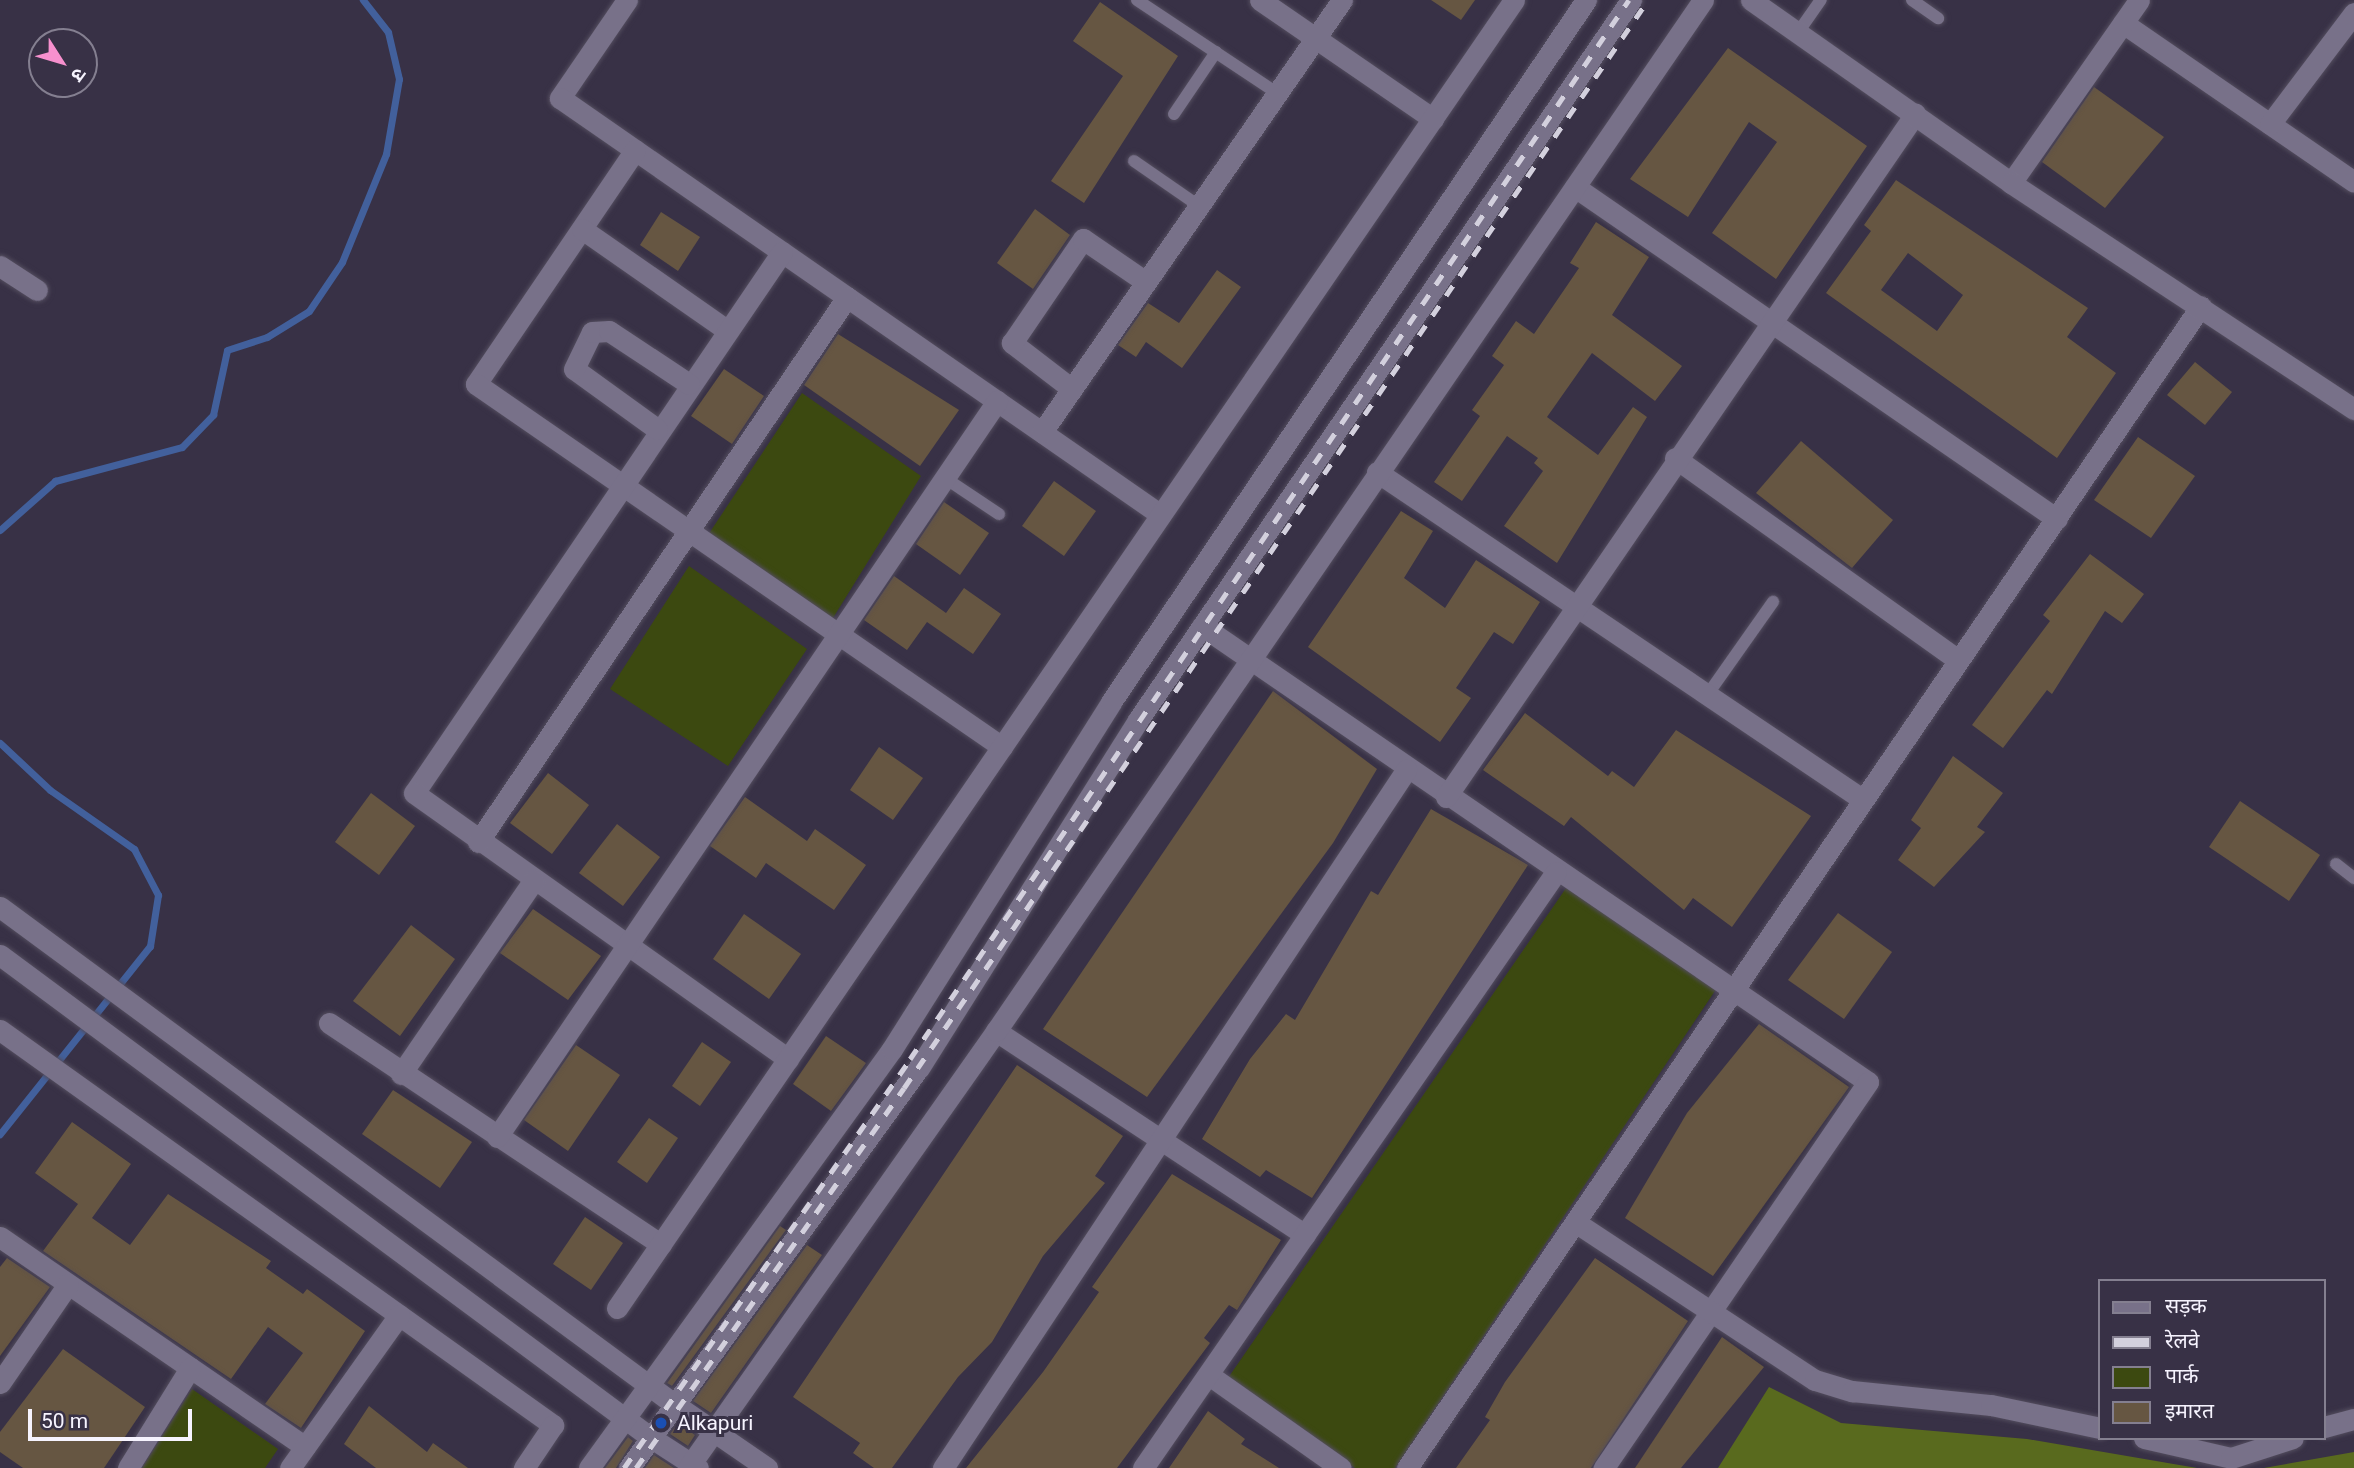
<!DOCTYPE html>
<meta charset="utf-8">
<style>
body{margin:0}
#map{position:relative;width:2354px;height:1468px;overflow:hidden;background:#383146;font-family:Roboto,"Noto Sans Devanagari",sans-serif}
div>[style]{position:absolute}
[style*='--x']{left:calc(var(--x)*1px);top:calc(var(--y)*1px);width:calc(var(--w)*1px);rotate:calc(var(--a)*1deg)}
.green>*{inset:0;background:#3c4910}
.forest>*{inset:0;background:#596a1e}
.stream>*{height:7px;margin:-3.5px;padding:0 3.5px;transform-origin:3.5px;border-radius:3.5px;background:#42609c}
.building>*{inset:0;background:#665642}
.roads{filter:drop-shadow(0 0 2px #534d5e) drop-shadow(0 0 2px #534d5e)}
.lane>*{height:12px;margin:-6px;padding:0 6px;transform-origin:6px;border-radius:6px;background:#787189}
.street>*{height:21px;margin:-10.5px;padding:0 10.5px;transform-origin:10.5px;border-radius:10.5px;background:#787189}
.secondary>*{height:21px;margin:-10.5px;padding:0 10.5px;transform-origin:10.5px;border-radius:10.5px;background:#787189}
.rail>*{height:5px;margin-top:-2.5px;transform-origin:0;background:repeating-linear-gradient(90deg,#d3d0dd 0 12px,transparent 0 24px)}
.dots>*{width:19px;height:19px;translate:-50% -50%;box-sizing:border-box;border:4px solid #383146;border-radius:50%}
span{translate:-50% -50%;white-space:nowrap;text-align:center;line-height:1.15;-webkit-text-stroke:6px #383146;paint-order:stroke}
.poi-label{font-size:21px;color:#f6f3fe}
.left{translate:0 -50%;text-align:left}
.legend{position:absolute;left:2098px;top:1279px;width:228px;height:161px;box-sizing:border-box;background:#383146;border:2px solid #847f90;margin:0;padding:9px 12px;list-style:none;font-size:21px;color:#f6f3fe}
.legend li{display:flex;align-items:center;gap:14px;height:35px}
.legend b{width:35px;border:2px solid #847f90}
.north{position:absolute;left:28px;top:28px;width:70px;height:70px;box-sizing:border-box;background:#383146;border:2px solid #847f90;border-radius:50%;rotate:127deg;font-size:19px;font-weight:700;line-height:28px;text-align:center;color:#f6f3fe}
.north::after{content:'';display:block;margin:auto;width:24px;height:32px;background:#f790ce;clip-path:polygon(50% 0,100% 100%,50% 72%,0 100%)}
.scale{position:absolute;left:28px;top:1409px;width:164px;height:32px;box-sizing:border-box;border:4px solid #f6f3fe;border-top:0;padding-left:9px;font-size:21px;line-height:24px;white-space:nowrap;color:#f6f3fe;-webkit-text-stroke:5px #383146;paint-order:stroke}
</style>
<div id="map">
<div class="green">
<i style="clip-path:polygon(802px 393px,921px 476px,833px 618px,708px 535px)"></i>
<i style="clip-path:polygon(689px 566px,807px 649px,728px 766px,610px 689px)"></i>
<i style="clip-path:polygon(1573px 878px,1723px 979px,1395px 1468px,1355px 1468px,1228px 1378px)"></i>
<i style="clip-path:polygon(192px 1389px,278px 1449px,265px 1468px,142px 1468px)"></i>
</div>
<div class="forest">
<i style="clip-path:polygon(1769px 1387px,1841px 1423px,2027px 1439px,2197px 1468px,1718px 1468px)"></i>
<i style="clip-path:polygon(2354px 1452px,2354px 1468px,2264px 1468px)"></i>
</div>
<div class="stream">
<i style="--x:0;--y:530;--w:74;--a:-41.7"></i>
<i style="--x:55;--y:481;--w:131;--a:-15"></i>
<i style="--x:182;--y:447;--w:45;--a:-45.9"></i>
<i style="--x:213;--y:415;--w:66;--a:-77.8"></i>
<i style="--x:227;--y:350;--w:42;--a:-18"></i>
<i style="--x:267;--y:337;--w:49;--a:-31.8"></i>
<i style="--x:309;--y:311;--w:59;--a:-56"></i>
<i style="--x:342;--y:262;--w:117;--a:-67.8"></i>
<i style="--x:386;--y:154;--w:76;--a:-80.2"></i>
<i style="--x:399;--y:79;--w:48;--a:-103.2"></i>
<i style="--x:388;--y:32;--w:41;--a:-128"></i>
<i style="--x:0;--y:743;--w:69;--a:43.2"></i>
<i style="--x:50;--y:790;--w:103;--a:35.1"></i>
<i style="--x:134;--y:849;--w:52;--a:62.4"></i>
<i style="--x:158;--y:895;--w:52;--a:98.9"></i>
<i style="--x:150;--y:946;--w:241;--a:128.6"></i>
</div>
<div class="building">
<i style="clip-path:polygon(1431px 0,1475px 0,1461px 20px)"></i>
<i style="clip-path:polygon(1100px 2px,1178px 56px,1084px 203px,1051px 181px,1123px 76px,1073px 41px)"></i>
<i style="clip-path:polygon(1728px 48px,1867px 146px,1776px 279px,1712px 233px,1777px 142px,1749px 122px,1688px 217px,1630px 179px)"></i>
<i style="clip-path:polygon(2094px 87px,2164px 137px,2105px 208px,2042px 162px)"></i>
<i style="clip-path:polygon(evenodd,1896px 180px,2088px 308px,2067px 337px,2116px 373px,2057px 458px,1826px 293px,1871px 231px,1864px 225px,1896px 180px,1908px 253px,1963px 295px,1937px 331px,1881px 290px,1908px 253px)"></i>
<i style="clip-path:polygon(1035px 209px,1070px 235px,1033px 289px,997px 263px)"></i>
<i style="clip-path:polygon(661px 212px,700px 237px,678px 271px,640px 245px)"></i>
<i style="clip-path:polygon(1596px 222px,1649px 257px,1612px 315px,1682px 366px,1655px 401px,1592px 353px,1547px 417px,1598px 455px,1633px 407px,1647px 417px,1557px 563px,1504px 526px,1543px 471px,1534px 463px,1538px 458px,1507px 436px,1462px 501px,1434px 482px,1480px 416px,1472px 410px,1504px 365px,1492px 356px,1516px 321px,1534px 334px,1579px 268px,1570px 263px)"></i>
<i style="clip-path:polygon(1217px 270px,1241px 287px,1182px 368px,1146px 342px,1136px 357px,1118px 345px,1148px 303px,1179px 323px)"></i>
<i style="clip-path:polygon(838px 334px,959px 410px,920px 466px,804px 385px)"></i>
<i style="clip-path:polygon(2195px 362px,2232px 392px,2205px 425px,2167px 395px)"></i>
<i style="clip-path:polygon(724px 369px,764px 396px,732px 444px,691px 416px)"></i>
<i style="clip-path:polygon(2138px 437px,2195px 476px,2151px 538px,2094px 500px)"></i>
<i style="clip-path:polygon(1801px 441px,1893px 520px,1852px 568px,1756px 493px)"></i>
<i style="clip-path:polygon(1054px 481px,1096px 511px,1064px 556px,1022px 526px)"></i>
<i style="clip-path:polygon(944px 502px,989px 533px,960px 575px,916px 544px)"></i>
<i style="clip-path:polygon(1401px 511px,1433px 531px,1404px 578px,1445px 608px,1476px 560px,1540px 602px,1513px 644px,1494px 632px,1456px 688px,1471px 698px,1440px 742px,1308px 647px)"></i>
<i style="clip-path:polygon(2090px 554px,2144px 594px,2122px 623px,2105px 611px,2052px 694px,2047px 690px,2003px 748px,1972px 725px,2050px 621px,2043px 615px)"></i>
<i style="clip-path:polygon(894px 576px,946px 613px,964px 588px,1001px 614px,973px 654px,927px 622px,907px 650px,864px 620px)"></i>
<i style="clip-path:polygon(1273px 691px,1377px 769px,1333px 843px,1147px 1097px,1043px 1029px)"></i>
<i style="clip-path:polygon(1525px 713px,1608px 776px,1612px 771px,1634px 787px,1676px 730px,1811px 816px,1732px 927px,1693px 898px,1684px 910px,1571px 817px,1564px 826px,1483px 770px)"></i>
<i style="clip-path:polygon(879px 747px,923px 778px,893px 820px,850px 790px)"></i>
<i style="clip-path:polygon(1953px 756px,2003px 793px,1977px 827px,1985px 832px,1934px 887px,1898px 860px,1921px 828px,1911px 820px)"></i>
<i style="clip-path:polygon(548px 773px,589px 805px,552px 854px,510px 823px)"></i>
<i style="clip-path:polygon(371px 793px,415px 826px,379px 875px,335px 842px)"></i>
<i style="clip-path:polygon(745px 797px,807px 841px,815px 829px,866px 865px,834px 910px,766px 863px,756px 878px,710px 846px)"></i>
<i style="clip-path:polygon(2240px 801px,2320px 855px,2289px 901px,2209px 847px)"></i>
<i style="clip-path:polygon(1431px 809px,1528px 865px,1312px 1198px,1266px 1170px,1260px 1177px,1202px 1139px,1250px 1059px,1286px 1014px,1295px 1020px,1371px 891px,1378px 895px)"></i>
<i style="clip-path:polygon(617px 824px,660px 857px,623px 906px,579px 873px)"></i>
<i style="clip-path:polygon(533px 909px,601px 956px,568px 1000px,500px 953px)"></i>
<i style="clip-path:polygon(1838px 913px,1892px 952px,1844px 1019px,1788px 980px)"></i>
<i style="clip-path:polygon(744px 914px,801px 954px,769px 999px,713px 959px)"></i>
<i style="clip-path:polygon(411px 925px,455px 959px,400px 1036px,353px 1001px)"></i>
<i style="clip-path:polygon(1759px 1024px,1849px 1087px,1713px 1276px,1625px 1218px,1687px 1113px)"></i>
<i style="clip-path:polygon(826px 1036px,866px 1063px,831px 1111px,793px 1084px)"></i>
<i style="clip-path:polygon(702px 1042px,731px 1062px,700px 1106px,672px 1086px)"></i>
<i style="clip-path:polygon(576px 1045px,620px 1075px,568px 1151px,524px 1120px)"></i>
<i style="clip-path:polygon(1017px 1065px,1123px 1136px,1095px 1176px,1105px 1183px,1043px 1256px,992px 1342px,958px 1377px,892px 1468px,874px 1468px,853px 1453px,860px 1443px,793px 1397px)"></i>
<i style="clip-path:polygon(393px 1090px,472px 1142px,440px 1188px,362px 1134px)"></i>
<i style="clip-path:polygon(649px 1118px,678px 1138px,647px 1183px,617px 1162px)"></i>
<i style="clip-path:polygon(72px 1122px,131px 1164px,92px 1218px,130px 1245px,168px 1194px,271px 1261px,266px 1268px,303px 1294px,307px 1289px,365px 1331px,301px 1428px,265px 1404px,303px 1353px,268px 1327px,231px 1379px,43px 1251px,78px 1204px,35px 1173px)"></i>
<i style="clip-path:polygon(1172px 1174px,1281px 1240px,1237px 1310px,1229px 1305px,1204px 1338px,1210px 1343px,1117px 1468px,966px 1468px,1043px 1372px,1099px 1292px,1092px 1287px)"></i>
<i style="clip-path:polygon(585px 1217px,623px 1243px,591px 1290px,553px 1264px)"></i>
<i style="clip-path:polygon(780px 1226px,786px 1230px,672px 1386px,667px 1383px)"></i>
<i style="clip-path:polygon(807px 1245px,822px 1255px,711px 1413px,693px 1401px)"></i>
<i style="clip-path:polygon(7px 1258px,50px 1287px,0 1356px,0 1267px)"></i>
<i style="clip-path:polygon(1595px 1258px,1688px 1321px,1591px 1468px,1456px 1468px,1490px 1420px,1485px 1417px,1505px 1382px)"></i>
<i style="clip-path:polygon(1722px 1337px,1764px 1367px,1681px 1468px,1635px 1468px)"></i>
<i style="clip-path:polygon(63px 1349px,145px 1407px,104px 1468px,23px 1468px,0 1452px,0 1432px)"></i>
<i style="clip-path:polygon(369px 1406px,427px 1452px,433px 1443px,468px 1468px,376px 1468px,344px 1444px)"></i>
<i style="clip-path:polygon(1208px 1411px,1245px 1439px,1241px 1444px,1279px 1468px,1169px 1468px)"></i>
<i style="clip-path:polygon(678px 1423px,695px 1435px,688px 1446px,670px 1434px)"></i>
<i style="clip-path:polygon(628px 1437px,633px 1441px,616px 1468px,605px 1468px)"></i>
<i style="clip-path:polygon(654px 1455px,674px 1468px,645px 1468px)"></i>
</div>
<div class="roads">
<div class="lane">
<i style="--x:1137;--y:0;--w:168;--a:33.6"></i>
<i style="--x:1912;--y:0;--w:32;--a:35"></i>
<i style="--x:1799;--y:31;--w:38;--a:-55"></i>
<i style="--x:1174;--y:114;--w:75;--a:-55.9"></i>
<i style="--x:1134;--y:161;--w:79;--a:34.7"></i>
<i style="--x:945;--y:478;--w:65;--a:33.7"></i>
<i style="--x:1708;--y:694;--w:113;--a:-54.8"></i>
<i style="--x:2336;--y:864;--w:23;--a:38"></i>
</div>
<div class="street">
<i style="--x:627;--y:0;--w:119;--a:124.4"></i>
<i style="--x:560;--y:98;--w:731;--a:34.75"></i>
<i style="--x:1260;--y:0;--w:210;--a:34.5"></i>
<i style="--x:2123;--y:23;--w:280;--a:34.5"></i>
<i style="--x:2270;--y:124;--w:139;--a:-52.9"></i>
<i style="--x:635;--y:150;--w:283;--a:124.2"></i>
<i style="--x:476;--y:384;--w:639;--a:34.61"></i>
<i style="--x:2011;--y:183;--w:223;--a:-55"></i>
<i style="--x:1575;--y:187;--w:585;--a:34.56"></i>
<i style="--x:582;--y:229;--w:177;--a:34.9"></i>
<i style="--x:782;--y:252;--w:654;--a:124.22"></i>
<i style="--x:414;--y:793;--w:459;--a:35.4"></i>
<i style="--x:0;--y:266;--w:44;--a:33"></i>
<i style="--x:1072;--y:389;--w:76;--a:-142.5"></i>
<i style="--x:1012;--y:343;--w:126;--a:-55.7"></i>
<i style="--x:1083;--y:239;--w:76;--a:34.3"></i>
<i style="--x:657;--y:429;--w:102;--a:-144.1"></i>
<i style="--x:574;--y:369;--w:41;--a:-64.1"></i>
<i style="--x:592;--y:332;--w:17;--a:-3"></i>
<i style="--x:609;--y:331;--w:96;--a:33.5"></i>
<i style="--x:1042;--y:432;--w:526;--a:-55.22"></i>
<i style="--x:1675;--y:458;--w:348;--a:35.5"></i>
<i style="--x:1377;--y:472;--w:585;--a:33.99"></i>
<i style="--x:1202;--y:626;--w:807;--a:34.4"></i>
<i style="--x:1868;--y:1082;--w:468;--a:124.4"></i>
<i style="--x:1446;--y:797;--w:829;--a:-55.52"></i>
<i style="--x:478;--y:842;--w:658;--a:-55.9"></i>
<i style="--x:329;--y:1023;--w:399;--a:33.7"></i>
<i style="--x:0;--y:1030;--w:680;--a:35.54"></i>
<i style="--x:553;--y:1425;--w:52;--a:124"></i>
<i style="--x:996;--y:1031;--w:370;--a:33.4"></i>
<i style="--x:401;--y:1074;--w:234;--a:-55.6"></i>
<i style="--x:497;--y:1137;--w:890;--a:-55.81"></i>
<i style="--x:1575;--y:1222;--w:287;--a:33.4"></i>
<i style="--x:1815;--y:1380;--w:39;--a:17"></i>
<i style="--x:1852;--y:1391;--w:140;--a:5.8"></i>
<i style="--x:1991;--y:1405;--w:111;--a:11.9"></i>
<i style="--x:0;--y:1237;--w:370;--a:34.5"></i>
<i style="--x:617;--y:1308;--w:1586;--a:-55.56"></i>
<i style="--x:1209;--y:1375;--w:161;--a:35.2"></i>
<i style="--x:0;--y:1383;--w:120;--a:-55.5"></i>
<i style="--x:674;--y:1404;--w:113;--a:34.5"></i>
<i style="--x:2324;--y:1427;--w:31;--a:-15"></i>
<i style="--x:650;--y:1437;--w:57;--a:32.9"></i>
<i style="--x:2144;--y:1438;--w:89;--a:12.9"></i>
<i style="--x:2231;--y:1458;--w:65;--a:-17.9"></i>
<i style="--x:128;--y:1468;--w:118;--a:-58.2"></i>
<i style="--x:290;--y:1468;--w:188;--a:-54.5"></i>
<i style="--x:688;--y:1468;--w:535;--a:-54.82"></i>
<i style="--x:996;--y:1031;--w:1250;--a:-55.56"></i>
<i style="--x:943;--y:1468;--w:838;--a:-56.44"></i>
<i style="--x:1143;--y:1468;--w:725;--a:-55.28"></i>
<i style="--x:1407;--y:1468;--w:1407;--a:-55.66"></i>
</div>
<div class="secondary">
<i style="--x:1751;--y:0;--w:318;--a:35.1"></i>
<i style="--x:2011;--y:183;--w:411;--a:33.4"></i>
<i style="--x:0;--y:907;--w:837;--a:36.4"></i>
<i style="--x:0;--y:955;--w:809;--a:36.56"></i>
<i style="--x:589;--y:1468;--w:517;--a:-54.13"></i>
<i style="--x:892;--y:1049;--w:410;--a:-57.7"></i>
<i style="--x:1111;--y:702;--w:848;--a:-55.92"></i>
<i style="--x:629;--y:1468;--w:494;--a:-54.1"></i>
<i style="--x:919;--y:1068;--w:411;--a:-57.8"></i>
<i style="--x:1138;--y:720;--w:873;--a:-55.6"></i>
</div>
</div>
<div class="rail">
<i style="--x:624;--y:1468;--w:499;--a:-55"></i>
<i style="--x:910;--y:1059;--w:1280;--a:-55.83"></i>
<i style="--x:636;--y:1468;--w:465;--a:-54.8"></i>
<i style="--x:904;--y:1088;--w:1318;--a:-55.63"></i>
</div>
<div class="dots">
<i style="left:661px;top:1423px;background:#1a4fb4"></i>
</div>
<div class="poi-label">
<span class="left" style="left:677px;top:1423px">Alkapuri</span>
</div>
<ul class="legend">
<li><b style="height:9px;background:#787189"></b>सड़क</li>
<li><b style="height:9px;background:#d3d0dd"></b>रेलवे</li>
<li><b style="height:19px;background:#3c4910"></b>पार्क</li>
<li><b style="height:19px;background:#665642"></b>इमारत</li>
</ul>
<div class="north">उ</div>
<div class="scale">50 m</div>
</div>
